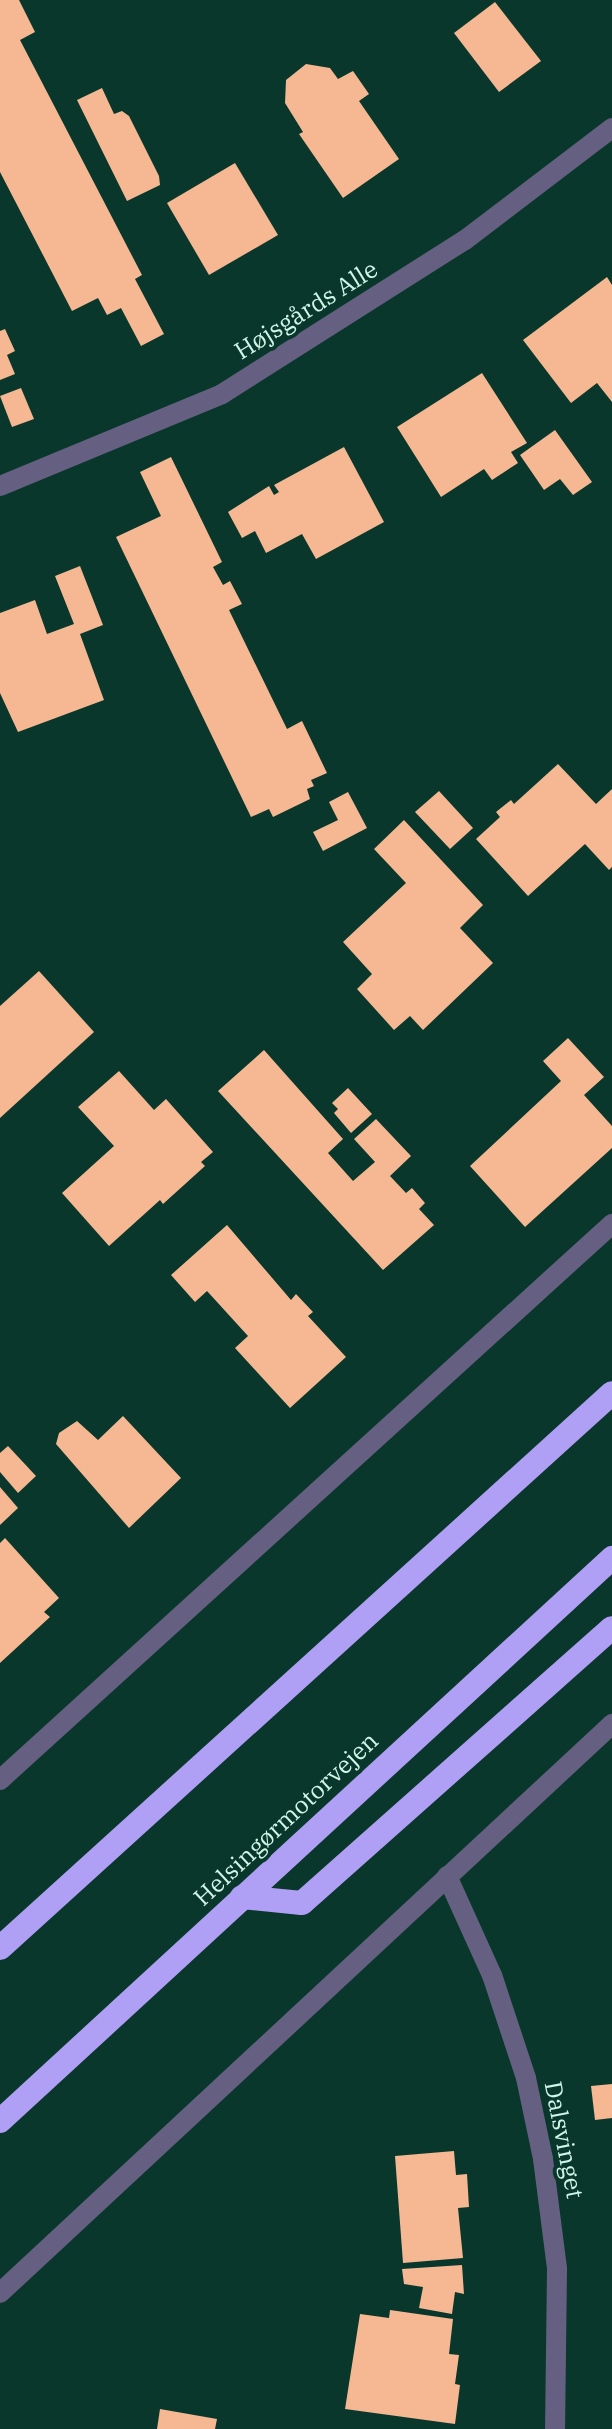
<!DOCTYPE html>
<meta charset="utf-8">
<style>
body{margin:0}
#map{position:relative;width:612px;height:2429px;overflow:hidden;background:#0a372b;font-family:"IBM Plex Serif",serif}
div>[style]{position:absolute}
[style*='--x']{left:calc(var(--x)*1px);top:calc(var(--y)*1px);width:calc(var(--w)*1px);rotate:calc(var(--a)*1deg)}
.building>*{inset:0;background:#f5b893}
.minor>*{height:20px;margin:-10px;padding:0 10px;transform-origin:10px;border-radius:10px;background:#655f82}
.highway>*{height:24px;margin:-12px;padding:0 12px;transform-origin:12px;border-radius:12px;background:#b0a0f5}
span{translate:-50% -50%;white-space:nowrap;text-align:center;line-height:1.15;-webkit-text-stroke:8px #0a372b;paint-order:stroke}
.street-label{font-size:24px;color:#d0f6e9}
</style>
<div id="map">
<div class="building">
<i style="clip-path:polygon(0 0,19px 0,35px 32px,20px 40px,142px 275px,135px 279px,164px 334px,141px 346px,121px 308px,107px 315px,98px 298px,72px 311px,0 172px)"></i>
<i style="clip-path:polygon(495px 2px,541px 61px,499px 92px,454px 33px)"></i>
<i style="clip-path:polygon(306px 64px,330px 68px,338px 79px,353px 71px,369px 94px,359px 101px,399px 159px,343px 198px,299px 134px,303px 132px,285px 103px,286px 80px)"></i>
<i style="clip-path:polygon(102px 88px,114px 114px,122px 111px,129px 116px,159px 176px,160px 185px,127px 201px,77px 100px)"></i>
<i style="clip-path:polygon(235px 163px,278px 235px,209px 275px,167px 203px)"></i>
<i style="clip-path:polygon(607px 277px,612px 285px,612px 402px,597px 383px,571px 403px,523px 340px)"></i>
<i style="clip-path:polygon(5px 329px,15px 351px,7px 355px,15px 374px,0 380px,0 331px)"></i>
<i style="clip-path:polygon(482px 373px,527px 443px,511px 452px,518px 463px,492px 480px,484px 469px,441px 497px,397px 427px)"></i>
<i style="clip-path:polygon(21px 388px,34px 419px,12px 427px,0 396px)"></i>
<i style="clip-path:polygon(555px 430px,592px 482px,573px 495px,560px 479px,544px 490px,520px 455px)"></i>
<i style="clip-path:polygon(344px 447px,384px 522px,316px 559px,302px 534px,266px 553px,255px 531px,242px 538px,228px 512px,269px 486px,274px 495px,279px 492px,274px 485px)"></i>
<i style="clip-path:polygon(171px 457px,222px 562px,213px 567px,223px 585px,230px 581px,242px 604px,229px 610px,287px 729px,302px 721px,327px 773px,311px 780px,314px 786px,307px 789px,310px 799px,273px 817px,269px 809px,251px 817px,116px 537px,161px 516px,140px 472px)"></i>
<i style="clip-path:polygon(80px 566px,103px 625px,80px 634px,104px 700px,18px 732px,0 693px,0 613px,35px 600px,47px 634px,74px 624px,55px 576px)"></i>
<i style="clip-path:polygon(558px 764px,596px 804px,612px 789px,612px 867px,609px 870px,585px 844px,528px 896px,476px 839px,500px 817px,496px 812px,511px 800px,514px 804px)"></i>
<i style="clip-path:polygon(439px 791px,473px 828px,450px 849px,415px 812px)"></i>
<i style="clip-path:polygon(348px 792px,367px 828px,323px 851px,313px 832px,338px 820px,329px 802px)"></i>
<i style="clip-path:polygon(404px 820px,483px 905px,460px 928px,493px 963px,423px 1030px,410px 1016px,394px 1030px,357px 989px,372px 974px,343px 942px,406px 883px,374px 849px)"></i>
<i style="clip-path:polygon(39px 971px,94px 1032px,0 1118px,0 1006px)"></i>
<i style="clip-path:polygon(568px 1038px,604px 1077px,584px 1095px,612px 1126px,612px 1148px,525px 1227px,470px 1166px,561px 1081px,543px 1061px)"></i>
<i style="clip-path:polygon(264px 1050px,343px 1139px,328px 1153px,353px 1181px,375px 1162px,354px 1139px,376px 1119px,411px 1156px,390px 1176px,406px 1193px,412px 1188px,425px 1203px,419px 1209px,434px 1225px,383px 1270px,218px 1091px)"></i>
<i style="clip-path:polygon(119px 1071px,154px 1110px,166px 1099px,213px 1152px,201px 1162px,205px 1166px,163px 1204px,160px 1200px,109px 1246px,62px 1193px,114px 1146px,78px 1107px)"></i>
<i style="clip-path:polygon(348px 1088px,372px 1114px,351px 1133px,334px 1113px,338px 1109px,332px 1103px)"></i>
<i style="clip-path:polygon(227px 1225px,291px 1300px,296px 1294px,313px 1312px,308px 1316px,346px 1357px,290px 1408px,235px 1348px,248px 1336px,207px 1291px,195px 1302px,171px 1275px)"></i>
<i style="clip-path:polygon(123px 1416px,181px 1478px,129px 1528px,56px 1444px,59px 1433px,77px 1421px,98px 1440px)"></i>
<i style="clip-path:polygon(8px 1446px,36px 1476px,18px 1493px,0 1472px,0 1453px)"></i>
<i style="clip-path:polygon(0 1487px,18px 1508px,0 1525px)"></i>
<i style="clip-path:polygon(5px 1538px,59px 1598px,44px 1612px,50px 1617px,0 1663px,0 1543px)"></i>
<i style="clip-path:polygon(612px 2084px,612px 2118px,595px 2120px,591px 2086px)"></i>
<i style="clip-path:polygon(454px 2151px,456px 2175px,467px 2174px,469px 2207px,458px 2208px,463px 2258px,403px 2263px,395px 2156px)"></i>
<i style="clip-path:polygon(462px 2265px,464px 2294px,455px 2292px,452px 2314px,419px 2308px,423px 2287px,404px 2284px,402px 2269px)"></i>
<i style="clip-path:polygon(390px 2310px,453px 2319px,449px 2354px,459px 2355px,455px 2384px,460px 2385px,455px 2424px,345px 2409px,360px 2314px,389px 2318px)"></i>
<i style="clip-path:polygon(160px 2409px,217px 2419px,215px 2429px,157px 2429px)"></i>
</div>
<div class="minor">
<i style="--x:0;--y:486;--w:240;--a:-22.5"></i>
<i style="--x:222;--y:394;--w:288;--a:-32.4"></i>
<i style="--x:465;--y:240;--w:185;--a:-37.3"></i>
<i style="--x:0;--y:1780;--w:827;--a:-42.26"></i>
<i style="--x:447;--y:1876;--w:109;--a:65.6"></i>
<i style="--x:492;--y:1975;--w:108;--a:71.7"></i>
<i style="--x:526;--y:2078;--w:83;--a:78.1"></i>
<i style="--x:543;--y:2159;--w:111;--a:82.7"></i>
<i style="--x:557;--y:2269;--w:160;--a:90.7"></i>
<i style="--x:0;--y:2293;--w:836;--a:-42.91"></i>
</div>
<div class="highway">
<i style="--x:242;--y:1897;--w:60;--a:5.7"></i>
<i style="--x:302;--y:1903;--w:414;--a:-41.6"></i>
<i style="--x:0;--y:1948;--w:826;--a:-42.2"></i>
<i style="--x:0;--y:2121;--w:832;--a:-42.61"></i>
</div>
<div class="street-label">
<span style="left:306px;top:310px;rotate:-32deg">Højsgårds Alle</span>
<span style="left:286px;top:1819px;rotate:-43deg">Helsingørmotorvejen</span>
<span style="left:564px;top:2140px;rotate:79deg">Dalsvinget</span>
</div>
</div>
